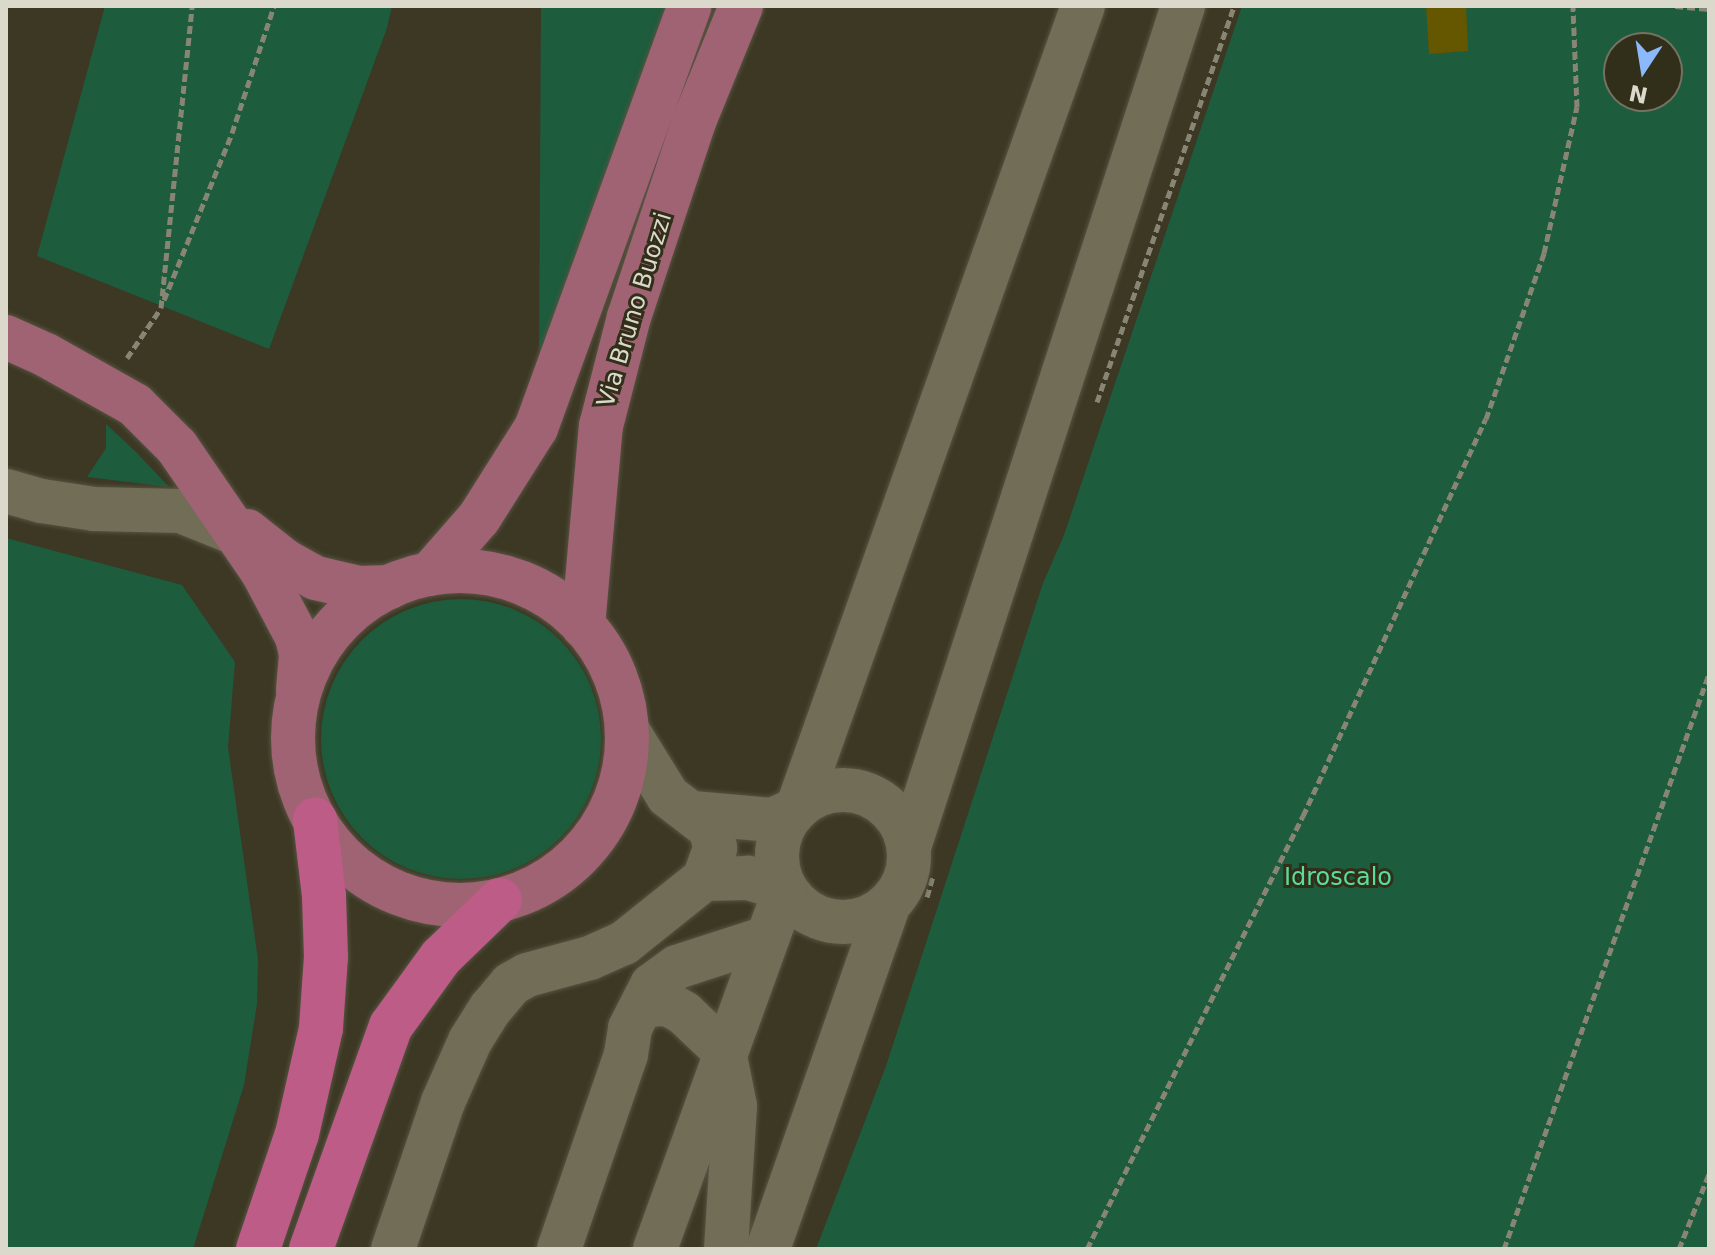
<!DOCTYPE html>
<style>
body{margin:0}
#map{position:relative;width:1715px;height:1255px;overflow:hidden;background:#3c3823;font-family:"DejaVu Sans",sans-serif}
div>[style]{position:absolute}
[style*='--x']{left:calc(var(--x)*1px);top:calc(var(--y)*1px);width:calc(var(--w)*1px);rotate:calc(var(--a)*1deg)}
.green>*{inset:0;background:#1d5c3d}
.round{border-radius:50%}
.building>*{inset:0;background:#645700}
.path>*{height:5px;margin-top:-2.5px;transform-origin:0;background:repeating-linear-gradient(90deg,#888574 0 8px,transparent 0 12px)}
.roads{filter:drop-shadow(0 0 2px #575341) drop-shadow(0 0 2px #575341)}
.minor>*{height:44px;margin:-22px;padding:0 22px;transform-origin:22px;border-radius:22px;background:#716d56}
.minor>.ring{margin:-22px;padding:0;box-sizing:content-box;background:none;border:44px solid #716d56;border-radius:50%}
.major>*{height:44px;margin:-22px;padding:0 22px;transform-origin:22px;border-radius:22px;background:#9f6373}
.major>.ring{margin:-22px;padding:0;box-sizing:content-box;background:none;border:44px solid #9f6373;border-radius:50%}
.highway>*{height:44px;margin:-22px;padding:0 22px;transform-origin:22px;border-radius:22px;background:#bd5c86}
span{translate:-50% -50%;white-space:nowrap;text-align:center;line-height:1.15;-webkit-text-stroke:6px #312e19;paint-order:stroke}
.street-label{font-size:24px;color:#dbd9cc}
.park-label{font-size:24px;color:#5add9b}
.frame{position:absolute;inset:0;border:8px solid #dbd9cc;pointer-events:none}
.north{position:absolute;left:1603px;top:32px;width:80px;height:80px;box-sizing:border-box;background:#312e19;border:2px solid #757261;border-radius:50%;rotate:192deg;font-size:22px;font-weight:700;line-height:32px;text-align:center;color:#dbd9cc}
.north::after{content:'';display:block;margin:auto;width:28px;height:36px;background:#8cb9fc;clip-path:polygon(50% 0,100% 100%,50% 72%,0 100%)}
</style>
<div id="map">
<div class="green">
<i style="clip-path:polygon(105px 6px,392px 6px,387px 28px,269px 349px,37px 256px)"></i>
<i style="clip-path:polygon(541px 6px,688px 6px,539px 366px)"></i>
<i style="clip-path:polygon(evenodd,1242px 6px,1709px 6px,1709px 1249px,816px 1249px,886px 1066px,1043px 583px,1064px 535px,1242px 6px,1619px 48px,1667px 48px,1667px 96px,1619px 96px,1619px 48px)"></i>
<i style="clip-path:polygon(106px 424px,135px 451px,169px 487px,87px 477px,106px 448px)"></i>
<i style="clip-path:polygon(6px 538px,182px 585px,235px 662px,228px 747px,258px 960px,257px 1004px,244px 1085px,193px 1249px,6px 1249px)"></i>
<i class="round" style="left:321px;top:599px;width:280px;height:280px"></i>
</div>
<div class="building">
<i style="clip-path:polygon(1426px 6px,1466px 6px,1468px 51px,1429px 54px)"></i>
</div>
<div class="path">
<i style="--x:1675;--y:6;--w:34;--a:5"></i>
<i style="--x:164;--y:300;--w:180;--a:-67.8"></i>
<i style="--x:232;--y:133;--w:134;--a:-71.7"></i>
<i style="--x:127;--y:358;--w:60;--a:-55.8"></i>
<i style="--x:161;--y:308;--w:304;--a:-84.1"></i>
<i style="--x:1097;--y:402;--w:419;--a:-70.9"></i>
<i style="--x:927;--y:897;--w:22;--a:-74"></i>
<i style="--x:1087;--y:1249;--w:484;--a:-63.5"></i>
<i style="--x:1303;--y:816;--w:437;--a:-65.3"></i>
<i style="--x:1486;--y:419;--w:176;--a:-70.7"></i>
<i style="--x:1544;--y:253;--w:150;--a:-77.3"></i>
<i style="--x:1577;--y:107;--w:101;--a:-92.3"></i>
<i style="--x:1504;--y:1249;--w:610;--a:-70.38"></i>
<i style="--x:1679;--y:1249;--w:81;--a:-68.2"></i>
</div>
<div class="roads">
<div class="minor">
<i style="--x:6;--y:491;--w:37;--a:16"></i>
<i style="--x:42;--y:501;--w:53;--a:8.7"></i>
<i style="--x:94;--y:509;--w:87;--a:1.3"></i>
<i style="--x:181;--y:511;--w:61;--a:22"></i>
<i class="ring" style="left:777px;top:790px;width:88px;height:88px"></i>
<i style="--x:693;--y:813;--w:79;--a:5.1"></i>
<i style="--x:772;--y:820;--w:27;--a:-24"></i>
<i style="--x:797;--y:809;--w:852;--a:-70.4"></i>
<i style="--x:909;--y:847;--w:885;--a:-71.95"></i>
<i style="--x:643;--y:1005;--w:25;--a:-2"></i>
<i style="--x:668;--y:1004;--w:18;--a:29"></i>
<i style="--x:684;--y:1013;--w:55;--a:43.5"></i>
<i style="--x:724;--y:1051;--w:56;--a:78.7"></i>
<i style="--x:735;--y:1106;--w:143;--a:93.6"></i>
<i style="--x:393;--y:1249;--w:155;--a:-71.2"></i>
<i style="--x:443;--y:1102;--w:67;--a:-66.1"></i>
<i style="--x:470;--y:1041;--w:39;--a:-58"></i>
<i style="--x:491;--y:1008;--w:31;--a:-50"></i>
<i style="--x:511;--y:984;--w:18;--a:-29"></i>
<i style="--x:527;--y:975;--w:65;--a:-15.1"></i>
<i style="--x:590;--y:958;--w:37;--a:-24"></i>
<i style="--x:624;--y:943;--w:102;--a:-38.7"></i>
<i style="--x:704;--y:879;--w:33;--a:-70"></i>
<i style="--x:715;--y:848;--w:19;--a:-102"></i>
<i style="--x:711;--y:829;--w:54;--a:-142.5"></i>
<i style="--x:668;--y:796;--w:78;--a:-121.8"></i>
<i style="--x:559;--y:1249;--w:206;--a:-71"></i>
<i style="--x:626;--y:1054;--w:26;--a:-81"></i>
<i style="--x:630;--y:1028;--w:48;--a:-62.9"></i>
<i style="--x:652;--y:985;--w:31;--a:-36"></i>
<i style="--x:677;--y:967;--w:95;--a:-17.9"></i>
<i style="--x:655;--y:1249;--w:383;--a:-70.1"></i>
<i style="--x:785;--y:889;--w:39;--a:-163"></i>
<i style="--x:748;--y:878;--w:44;--a:178.7"></i>
<i style="--x:768;--y:1249;--w:366;--a:-70.7"></i>
</div>
<div class="major">
<i style="--x:6;--y:337;--w:44;--a:24.2"></i>
<i style="--x:46;--y:355;--w:102;--a:29.3"></i>
<i style="--x:135;--y:405;--w:59;--a:45"></i>
<i style="--x:177;--y:447;--w:150;--a:55.6"></i>
<i style="--x:262;--y:571;--w:75;--a:62.1"></i>
<i style="--x:297;--y:637;--w:18;--a:77"></i>
<i style="--x:301;--y:655;--w:35;--a:95"></i>
<i style="--x:247;--y:531;--w:48;--a:38.3"></i>
<i style="--x:285;--y:561;--w:35;--a:29"></i>
<i style="--x:316;--y:578;--w:44;--a:13.1"></i>
<i style="--x:359;--y:588;--w:31;--a:-2"></i>
<i class="ring" style="left:293px;top:571px;width:290px;height:290px"></i>
<i style="--x:430;--y:574;--w:74;--a:-48.8"></i>
<i style="--x:479;--y:518;--w:107;--a:-57.7"></i>
<i style="--x:536;--y:428;--w:449;--a:-70"></i>
<i style="--x:583;--y:626;--w:201;--a:-84.9"></i>
<i style="--x:601;--y:426;--w:113;--a:-75.6"></i>
<i style="--x:629;--y:317;--w:209;--a:-71.6"></i>
<i style="--x:695;--y:119;--w:122;--a:-67.8"></i>
</div>
<div class="highway">
<i style="--x:258;--y:1249;--w:121;--a:-71.3"></i>
<i style="--x:297;--y:1134;--w:109;--a:-77.2"></i>
<i style="--x:321;--y:1028;--w:71;--a:-86"></i>
<i style="--x:326;--y:957;--w:61;--a:-91.9"></i>
<i style="--x:324;--y:896;--w:77;--a:-96.8"></i>
<i style="--x:311;--y:1249;--w:237;--a:-70.3"></i>
<i style="--x:391;--y:1026;--w:85;--a:-54.1"></i>
<i style="--x:441;--y:957;--w:82;--a:-44"></i>
</div>
</div>
<div class="street-label">
<span style="left:635px;top:310px;rotate:-73deg">Via Bruno Buozzi</span>
</div>
<div class="park-label">
<span style="left:1338px;top:878px">Idroscalo</span>
</div>
<div class="frame"></div>
<div class="north">N</div>
</div>
